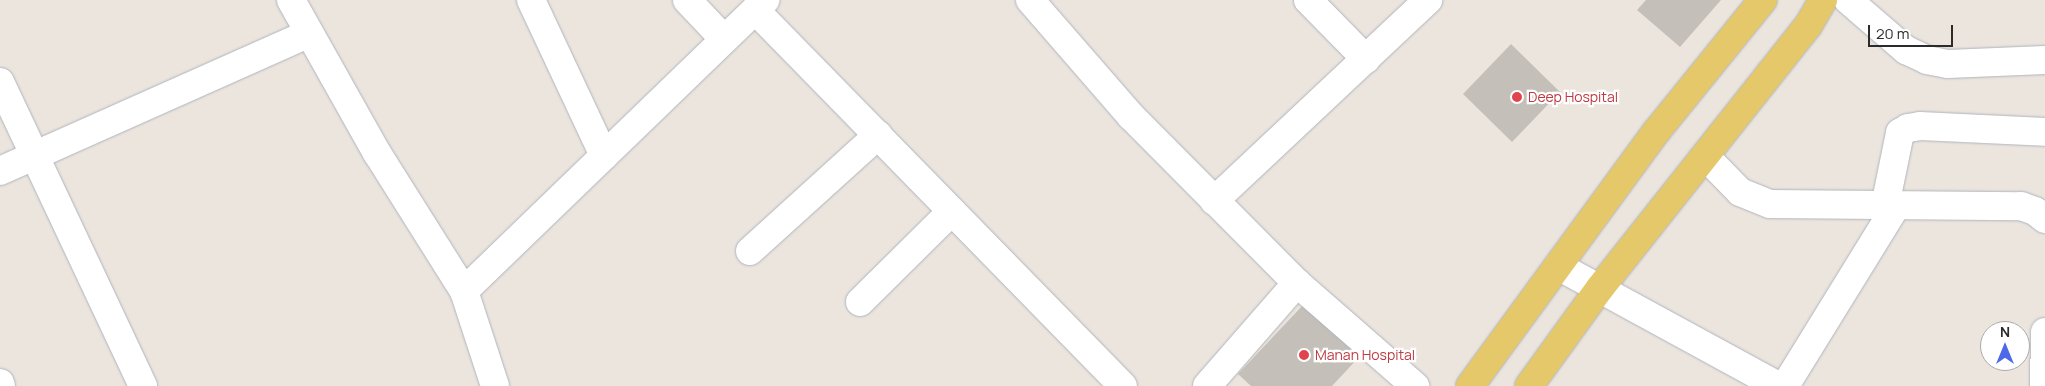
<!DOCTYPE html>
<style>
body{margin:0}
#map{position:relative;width:2045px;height:386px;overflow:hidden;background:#ebe5de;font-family:Manrope,sans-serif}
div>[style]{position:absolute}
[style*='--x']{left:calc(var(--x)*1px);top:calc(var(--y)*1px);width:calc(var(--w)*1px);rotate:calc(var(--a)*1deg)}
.building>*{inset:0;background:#c4c0b9}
.roads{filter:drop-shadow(0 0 1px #b1b4bd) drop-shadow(0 0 1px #b1b4bd)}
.minor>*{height:28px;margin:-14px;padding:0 14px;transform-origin:14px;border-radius:14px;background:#fff}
.major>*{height:28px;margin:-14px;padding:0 14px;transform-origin:14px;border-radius:14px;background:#e4c86a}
.dots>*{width:14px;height:14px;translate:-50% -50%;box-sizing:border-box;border:2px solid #fff;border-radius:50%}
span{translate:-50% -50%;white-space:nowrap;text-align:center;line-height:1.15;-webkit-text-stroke:4.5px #fff;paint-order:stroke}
.health-label{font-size:14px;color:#be3a42}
.left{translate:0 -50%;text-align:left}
.north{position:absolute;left:1980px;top:321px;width:50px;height:50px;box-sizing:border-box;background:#fff;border:1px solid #aaa;border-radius:50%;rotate:0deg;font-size:14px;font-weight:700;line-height:20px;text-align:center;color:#2b2b2b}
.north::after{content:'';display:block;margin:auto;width:18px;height:22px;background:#4d69ea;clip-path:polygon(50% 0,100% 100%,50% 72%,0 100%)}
.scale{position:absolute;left:1868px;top:25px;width:85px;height:22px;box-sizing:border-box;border:2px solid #2b2b2b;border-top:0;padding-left:6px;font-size:15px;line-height:18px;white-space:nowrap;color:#2b2b2b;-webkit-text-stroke:4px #fff;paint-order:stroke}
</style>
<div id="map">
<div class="building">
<i style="clip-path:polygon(1646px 0,1721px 0,1680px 47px,1637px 10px)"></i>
<i style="clip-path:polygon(1511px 44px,1560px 92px,1512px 142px,1463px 94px)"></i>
<i style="clip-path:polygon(1304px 304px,1360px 356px,1332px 386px,1251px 386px,1238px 374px)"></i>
</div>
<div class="roads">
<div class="minor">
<i style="--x:291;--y:0;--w:176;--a:60.7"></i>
<i style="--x:377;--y:153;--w:163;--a:57.8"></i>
<i style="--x:464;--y:291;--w:100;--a:71.9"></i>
<i style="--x:531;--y:0;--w:172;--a:64.9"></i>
<i style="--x:687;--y:0;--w:54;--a:46.5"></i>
<i style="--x:1030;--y:0;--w:154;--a:49"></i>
<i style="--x:1131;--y:116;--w:235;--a:45.2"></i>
<i style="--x:1297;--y:283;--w:157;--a:41.1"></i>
<i style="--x:1308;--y:0;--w:83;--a:45.5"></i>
<i style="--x:1848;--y:0;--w:77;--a:40.8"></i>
<i style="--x:1906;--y:50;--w:23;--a:25"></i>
<i style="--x:1927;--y:60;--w:21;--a:11"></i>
<i style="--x:1948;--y:64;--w:97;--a:-2.4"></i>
<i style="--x:755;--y:10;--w:526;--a:45.62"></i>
<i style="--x:0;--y:82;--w:336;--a:64.8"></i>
<i style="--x:1705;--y:156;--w:50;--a:45.8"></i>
<i style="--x:1740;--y:192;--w:32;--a:22"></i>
<i style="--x:1770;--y:204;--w:251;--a:0.5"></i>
<i style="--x:2021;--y:206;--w:15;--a:20"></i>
<i style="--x:2035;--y:211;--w:13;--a:39"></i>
<i style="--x:0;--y:171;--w:337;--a:-24"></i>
<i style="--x:1214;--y:201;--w:294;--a:-43.2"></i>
<i style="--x:1885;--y:206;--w:75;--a:-78.4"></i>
<i style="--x:1900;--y:133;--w:9;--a:-32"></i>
<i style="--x:1908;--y:128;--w:12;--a:-9"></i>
<i style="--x:1920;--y:126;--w:125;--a:2.7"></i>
<i style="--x:750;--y:251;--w:173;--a:-42.2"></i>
<i style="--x:1558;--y:266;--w:251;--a:28.6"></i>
<i style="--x:464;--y:291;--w:419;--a:-44"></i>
<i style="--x:860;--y:302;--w:129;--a:-44.7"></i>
<i style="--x:0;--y:383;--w:3;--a:72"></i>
<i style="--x:1207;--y:386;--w:137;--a:-48.9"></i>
<i style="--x:1785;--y:386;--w:211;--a:-58.3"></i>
<i style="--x:2044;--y:386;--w:54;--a:-88.9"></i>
</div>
<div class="major">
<i style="--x:1470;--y:386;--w:315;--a:-53.8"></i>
<i style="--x:1656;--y:132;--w:170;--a:-51"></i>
<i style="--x:1529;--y:386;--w:121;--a:-54.1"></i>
<i style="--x:1600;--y:288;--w:335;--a:-51.6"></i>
<i style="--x:1808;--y:26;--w:30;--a:-60"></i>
</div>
</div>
<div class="dots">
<i style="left:1517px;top:97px;background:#e0444e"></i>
<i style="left:1304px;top:355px;background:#e0444e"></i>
</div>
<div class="health-label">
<span class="left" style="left:1528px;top:97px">Deep Hospital</span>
<span class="left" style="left:1315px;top:355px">Manan Hospital</span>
</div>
<div class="north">N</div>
<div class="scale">20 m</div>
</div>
